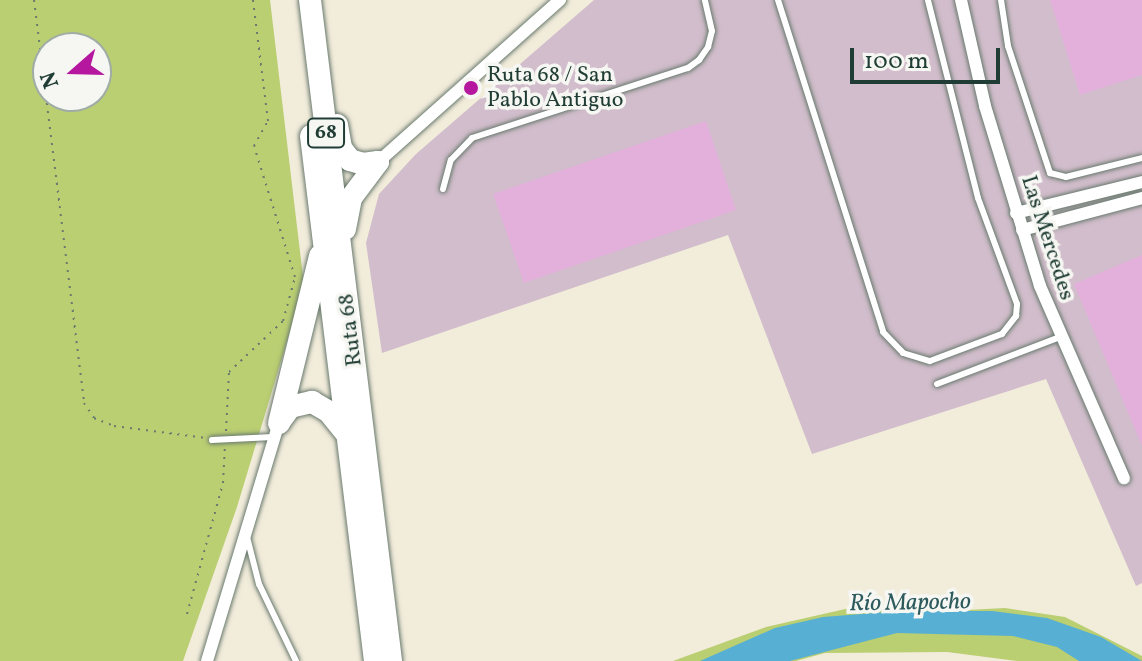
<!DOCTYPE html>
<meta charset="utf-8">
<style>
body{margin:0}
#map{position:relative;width:1142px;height:661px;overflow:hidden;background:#f2ecdb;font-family:Vollkorn,serif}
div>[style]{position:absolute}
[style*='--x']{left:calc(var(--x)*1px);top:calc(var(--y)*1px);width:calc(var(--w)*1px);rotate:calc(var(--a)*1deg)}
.industrial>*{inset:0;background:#d1bdcb}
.green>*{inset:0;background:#bace72}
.water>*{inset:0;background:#57b0d4}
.building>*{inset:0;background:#e2b0db}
.path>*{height:2px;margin-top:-1px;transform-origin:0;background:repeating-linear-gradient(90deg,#697a6e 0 2px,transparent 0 8px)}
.roads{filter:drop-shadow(0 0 2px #697a6e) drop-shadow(0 0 2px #697a6e)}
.service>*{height:6px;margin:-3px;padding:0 3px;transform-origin:3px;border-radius:3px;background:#fff}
.minor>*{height:12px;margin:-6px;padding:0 6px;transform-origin:6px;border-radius:6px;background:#fff}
.motorway>*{height:22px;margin:-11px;padding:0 11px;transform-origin:11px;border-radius:11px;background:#fff}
.dots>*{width:22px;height:22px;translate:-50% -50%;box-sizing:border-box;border:4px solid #f6f6f2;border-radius:50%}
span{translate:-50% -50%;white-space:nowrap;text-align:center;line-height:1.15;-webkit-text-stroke:7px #f6f6f2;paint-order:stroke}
.shield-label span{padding:2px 6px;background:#f6f6f2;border:2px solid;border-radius:6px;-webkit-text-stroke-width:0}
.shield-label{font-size:20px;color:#1f3d34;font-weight:700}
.poi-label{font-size:22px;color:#1f3d34}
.left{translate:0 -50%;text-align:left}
.street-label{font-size:22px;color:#1f3d34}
.water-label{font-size:24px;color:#2d5a5c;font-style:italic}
.north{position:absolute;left:32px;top:32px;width:80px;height:80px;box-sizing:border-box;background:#f6f6f2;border:2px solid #a0aca6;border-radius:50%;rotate:250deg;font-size:22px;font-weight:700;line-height:32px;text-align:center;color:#1f3d34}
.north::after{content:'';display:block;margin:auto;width:28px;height:36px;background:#b5179e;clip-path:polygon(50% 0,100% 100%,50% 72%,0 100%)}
.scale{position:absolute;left:850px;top:48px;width:150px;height:36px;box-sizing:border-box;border:4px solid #1f3d34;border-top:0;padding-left:10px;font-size:24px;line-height:28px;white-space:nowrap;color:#1f3d34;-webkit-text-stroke:6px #f6f6f2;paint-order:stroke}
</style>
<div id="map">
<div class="industrial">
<i style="clip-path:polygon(594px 0,1142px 0,1142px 583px,1136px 586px,1046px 379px,812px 454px,728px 235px,382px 353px,366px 243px,379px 194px,416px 154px)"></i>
</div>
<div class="green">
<i style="clip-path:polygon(evenodd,0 0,270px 0,304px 285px,237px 507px,183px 661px,0 661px,0 0,48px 48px,96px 48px,96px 96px,48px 96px,48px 48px)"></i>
<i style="clip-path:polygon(896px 604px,967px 610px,1005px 608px,1065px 617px,1142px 656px,1142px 661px,1017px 661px,947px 652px,825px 653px,796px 661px,673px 661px,766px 627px,863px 605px)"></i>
</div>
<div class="water">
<i style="clip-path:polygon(900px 611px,992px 611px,1047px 618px,1101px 637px,1142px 661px,1079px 661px,1057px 647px,1013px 636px,897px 633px,790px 661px,700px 661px,775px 628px,823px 617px)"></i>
</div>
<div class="building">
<i style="clip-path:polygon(1050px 0,1142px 0,1142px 75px,1080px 95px)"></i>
<i style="clip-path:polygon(706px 121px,736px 210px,524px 283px,493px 194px)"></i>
<i style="clip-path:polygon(1142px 255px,1142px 446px,1074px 284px)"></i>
</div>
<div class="path">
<i style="--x:34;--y:0;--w:406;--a:82.9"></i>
<i style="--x:84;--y:403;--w:18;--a:56"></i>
<i style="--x:94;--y:418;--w:22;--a:22"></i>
<i style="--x:114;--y:426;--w:93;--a:7.4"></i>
<i style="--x:226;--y:431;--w:59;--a:-87.1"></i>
<i style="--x:229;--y:372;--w:74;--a:-43.4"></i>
<i style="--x:283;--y:321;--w:46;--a:-74.7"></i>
<i style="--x:295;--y:277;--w:137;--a:-107.4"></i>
<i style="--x:254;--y:146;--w:29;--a:-61"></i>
<i style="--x:268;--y:121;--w:122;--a:-97.1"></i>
<i style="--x:187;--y:614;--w:136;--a:-74.6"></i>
<i style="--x:223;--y:483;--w:34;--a:-87"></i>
</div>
<div class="roads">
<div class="service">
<i style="--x:778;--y:0;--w:348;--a:72.4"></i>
<i style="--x:883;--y:332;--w:29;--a:46"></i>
<i style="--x:903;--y:353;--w:28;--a:17"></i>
<i style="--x:930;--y:361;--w:77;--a:-20.6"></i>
<i style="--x:1002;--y:334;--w:23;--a:-52"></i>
<i style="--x:1016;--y:316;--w:12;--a:-85"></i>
<i style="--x:1017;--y:304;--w:113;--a:-110.2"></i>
<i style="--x:978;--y:198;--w:204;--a:-104.2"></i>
<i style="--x:1001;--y:0;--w:47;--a:81.3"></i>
<i style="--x:1008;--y:46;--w:134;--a:71.7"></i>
<i style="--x:1050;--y:173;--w:16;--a:14"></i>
<i style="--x:1066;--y:177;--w:78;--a:-14"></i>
<i style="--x:443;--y:189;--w:30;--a:-75"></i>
<i style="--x:451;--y:160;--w:30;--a:-46"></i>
<i style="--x:472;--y:138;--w:227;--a:-18"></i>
<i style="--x:688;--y:68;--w:14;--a:-36"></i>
<i style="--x:699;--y:60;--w:16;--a:-55"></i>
<i style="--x:708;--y:47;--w:16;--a:-76"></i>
<i style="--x:712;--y:31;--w:32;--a:-103"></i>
<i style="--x:937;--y:384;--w:132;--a:-20.9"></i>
<i style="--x:212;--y:440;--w:61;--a:-2.8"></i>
<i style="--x:247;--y:537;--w:49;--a:75.7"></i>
<i style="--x:259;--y:584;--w:85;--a:64.3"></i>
</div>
<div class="minor">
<i style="--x:961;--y:0;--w:109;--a:77.2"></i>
<i style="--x:985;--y:106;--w:188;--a:73"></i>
<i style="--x:1040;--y:286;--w:210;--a:66.4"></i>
<i style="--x:378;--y:162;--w:244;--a:-41.7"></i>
<i style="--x:1016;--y:213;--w:130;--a:-13.8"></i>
<i style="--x:1022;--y:230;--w:124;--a:-14.9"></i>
<i style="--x:207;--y:661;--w:249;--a:-73.2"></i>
</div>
<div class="motorway">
<i style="--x:310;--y:0;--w:666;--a:83.01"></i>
<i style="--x:337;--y:125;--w:23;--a:80"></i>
<i style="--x:341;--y:148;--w:15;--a:53"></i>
<i style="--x:350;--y:160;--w:14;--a:17"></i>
<i style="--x:363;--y:164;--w:15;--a:-8"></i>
<i style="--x:311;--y:136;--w:529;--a:83.05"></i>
<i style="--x:345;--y:229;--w:32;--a:-79"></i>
<i style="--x:351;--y:198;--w:45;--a:-53.1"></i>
<i style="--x:280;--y:421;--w:17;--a:-54"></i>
<i style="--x:290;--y:407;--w:23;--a:-13"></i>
<i style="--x:312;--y:402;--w:20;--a:30"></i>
<i style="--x:329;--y:412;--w:28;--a:51"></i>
<i style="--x:279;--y:423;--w:172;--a:-76.2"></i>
</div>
</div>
<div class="dots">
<i style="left:471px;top:88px;background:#b5179e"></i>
</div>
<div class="shield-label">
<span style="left:326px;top:133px">68</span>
</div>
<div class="poi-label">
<span class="left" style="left:487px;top:88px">Ruta 68 / San<br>Pablo Antiguo</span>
</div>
<div class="street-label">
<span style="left:1047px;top:238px;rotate:72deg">Las Mercedes</span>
<span style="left:351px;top:330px;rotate:-97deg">Ruta 68</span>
</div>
<div class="water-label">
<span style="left:910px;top:604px;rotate:-1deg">Río Mapocho</span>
</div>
<div class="north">N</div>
<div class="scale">100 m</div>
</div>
